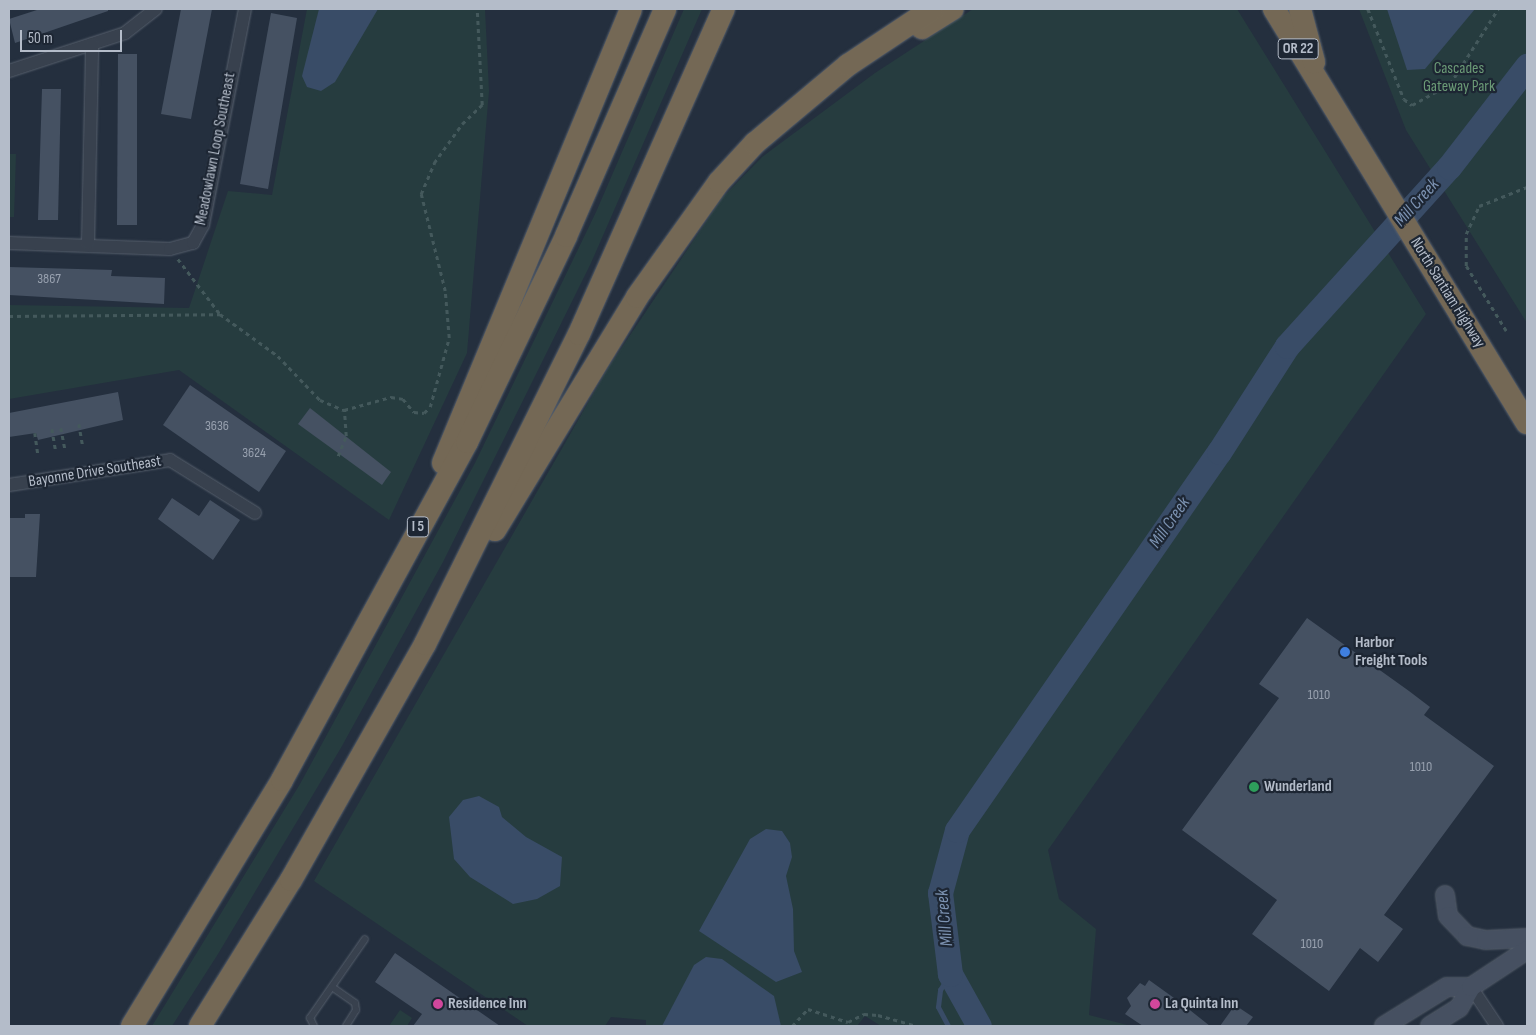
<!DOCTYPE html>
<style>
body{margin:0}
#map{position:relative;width:1536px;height:1035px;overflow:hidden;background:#242f3e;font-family:"Sofia Sans Condensed",sans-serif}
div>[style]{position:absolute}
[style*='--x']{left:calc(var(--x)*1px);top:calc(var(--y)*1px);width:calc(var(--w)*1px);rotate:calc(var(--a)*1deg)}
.green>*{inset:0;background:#263c3f}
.water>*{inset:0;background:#394c67}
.stream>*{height:4.5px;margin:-2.25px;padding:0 2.25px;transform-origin:2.25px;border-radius:2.25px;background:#394c67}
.river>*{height:25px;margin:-12.5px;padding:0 12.5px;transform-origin:12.5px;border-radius:12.5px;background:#394c67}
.building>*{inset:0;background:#455162}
.path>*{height:2.5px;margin-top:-1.25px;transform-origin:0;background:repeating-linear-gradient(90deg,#44595c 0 4px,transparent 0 8px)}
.roads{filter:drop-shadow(0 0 1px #565f6c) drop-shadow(0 0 1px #565f6c)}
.lane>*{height:6px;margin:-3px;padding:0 3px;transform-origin:3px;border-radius:3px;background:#38414e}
.street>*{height:12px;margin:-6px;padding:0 6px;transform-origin:6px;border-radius:6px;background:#38414e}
.secondary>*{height:18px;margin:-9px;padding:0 9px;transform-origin:9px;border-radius:9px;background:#465061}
.highway>*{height:22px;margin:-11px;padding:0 11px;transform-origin:11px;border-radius:11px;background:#746855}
.dots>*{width:14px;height:14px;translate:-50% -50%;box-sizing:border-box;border:2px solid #1d2633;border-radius:50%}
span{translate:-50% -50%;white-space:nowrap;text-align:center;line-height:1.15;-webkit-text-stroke:4.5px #1d2633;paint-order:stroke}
.number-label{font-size:14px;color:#98a1af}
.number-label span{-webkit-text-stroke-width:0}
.shield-label span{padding:1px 4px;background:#1d2633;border:1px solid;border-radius:4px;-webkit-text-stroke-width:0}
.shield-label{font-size:15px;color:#b4bcc9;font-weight:700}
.park-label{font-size:16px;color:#6b9a76}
.street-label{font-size:16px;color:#b4bcc9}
.poi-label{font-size:16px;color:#b4bcc9;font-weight:700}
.left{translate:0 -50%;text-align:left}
.water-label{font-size:18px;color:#7c92b1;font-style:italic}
.frame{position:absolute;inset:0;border:10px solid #b4bcc9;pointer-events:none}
.scale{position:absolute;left:20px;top:30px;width:102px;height:22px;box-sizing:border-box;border:2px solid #b4bcc9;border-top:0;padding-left:6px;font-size:15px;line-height:18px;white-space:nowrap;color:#b4bcc9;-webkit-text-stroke:4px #1d2633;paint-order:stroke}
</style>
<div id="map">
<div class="green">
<i style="clip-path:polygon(307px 9px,485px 9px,489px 91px,467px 353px,389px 520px,179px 370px,9px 399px,9px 305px,189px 308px,228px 191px,272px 195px)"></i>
<i style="clip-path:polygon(684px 9px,702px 9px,591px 263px,443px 562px,342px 746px,218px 954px,172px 1026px,152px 1026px,300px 784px,475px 463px,596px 212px)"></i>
<i style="clip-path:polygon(973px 9px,1237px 9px,1426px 314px,1048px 850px,1059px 899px,1096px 929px,1089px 1015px,1131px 1026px,881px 1026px,865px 1016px,857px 1026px,646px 1026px,646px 1020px,611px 1017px,605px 1026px,528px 1026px,314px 881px,608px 368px,722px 198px,762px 157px,875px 73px)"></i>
<i style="clip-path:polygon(1359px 9px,1527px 9px,1527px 323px,1406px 130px)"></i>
<i style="clip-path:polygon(9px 154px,16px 154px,14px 217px,9px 217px)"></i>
<i style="clip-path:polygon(400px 1010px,412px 1018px,407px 1026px,389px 1026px)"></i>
</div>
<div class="water">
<i style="clip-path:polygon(319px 9px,378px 9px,335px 82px,321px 91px,307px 87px,302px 76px)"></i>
<i style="clip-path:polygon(1387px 9px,1475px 9px,1425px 69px,1407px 70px)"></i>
<i style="clip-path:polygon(479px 796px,499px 807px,502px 817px,526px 837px,562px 857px,560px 886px,537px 899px,513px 904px,470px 877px,454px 859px,449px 817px,463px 800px)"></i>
<i style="clip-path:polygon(766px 829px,782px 831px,790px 843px,792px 857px,786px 876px,793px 909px,794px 951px,802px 972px,776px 982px,699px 931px,750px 839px)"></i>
<i style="clip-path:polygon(706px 957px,722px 959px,774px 996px,781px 1026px,662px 1026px,694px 965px)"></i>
</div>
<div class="stream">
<i style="--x:948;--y:1026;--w:21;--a:-118"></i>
<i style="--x:938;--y:1007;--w:17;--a:-83"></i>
<i style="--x:940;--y:990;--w:19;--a:-58"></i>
</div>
<div class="river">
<i style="--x:979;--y:1026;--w:60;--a:-119.1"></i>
<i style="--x:950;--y:974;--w:82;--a:-97"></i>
<i style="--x:940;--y:893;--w:65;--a:-74.9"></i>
<i style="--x:957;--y:830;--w:460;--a:-55.3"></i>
<i style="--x:1219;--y:452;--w:126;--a:-57.3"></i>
<i style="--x:1287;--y:346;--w:241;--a:-47.9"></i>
<i style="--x:1449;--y:167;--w:128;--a:-52.3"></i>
</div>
<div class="building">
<i style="clip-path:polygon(40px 9px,108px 9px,108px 11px,15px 43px,9px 19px)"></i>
<i style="clip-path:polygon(181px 9px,212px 9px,191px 119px,161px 114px)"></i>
<i style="clip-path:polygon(271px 13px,297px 18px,268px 189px,240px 184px)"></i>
<i style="clip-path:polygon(118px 54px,137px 54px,137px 225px,117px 225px)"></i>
<i style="clip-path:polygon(42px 89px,61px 89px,58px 220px,38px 220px)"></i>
<i style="clip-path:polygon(9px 267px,112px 270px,111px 276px,165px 278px,164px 304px,9px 295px)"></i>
<i style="clip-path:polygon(190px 385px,286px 451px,259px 492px,163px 425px)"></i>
<i style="clip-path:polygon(118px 392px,123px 420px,38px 440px,36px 433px,9px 437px,9px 413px)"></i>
<i style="clip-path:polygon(310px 408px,391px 472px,382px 485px,298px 424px)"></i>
<i style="clip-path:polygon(172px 498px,199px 516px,210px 500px,240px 520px,213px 560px,158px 519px)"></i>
<i style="clip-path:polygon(25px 514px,40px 514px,36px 577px,9px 577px,9px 518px,25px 518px)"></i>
<i style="clip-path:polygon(1307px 618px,1409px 691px,1430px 707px,1424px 715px,1494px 766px,1384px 915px,1403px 929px,1378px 962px,1360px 948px,1329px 991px,1252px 934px,1277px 900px,1182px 830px,1279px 698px,1259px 684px)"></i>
<i style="clip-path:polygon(395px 953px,500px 1026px,413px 1026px,422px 1014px,375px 982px)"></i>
<i style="clip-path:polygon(1149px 980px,1181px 1003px,1210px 1026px,1143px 1026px,1125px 1014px,1131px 1006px,1127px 998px,1140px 983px,1145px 986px)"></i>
<i style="clip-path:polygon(1235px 1005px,1253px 1017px,1246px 1026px,1220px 1026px)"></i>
</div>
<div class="path">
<i style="--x:1368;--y:9;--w:97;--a:68.2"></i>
<i style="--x:1404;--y:99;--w:10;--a:37"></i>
<i style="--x:1412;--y:105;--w:43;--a:-28.9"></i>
<i style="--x:1450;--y:84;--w:89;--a:-57.4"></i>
<i style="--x:178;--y:259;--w:69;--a:52.6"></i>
<i style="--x:9;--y:316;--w:211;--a:-0.5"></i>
<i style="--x:220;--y:314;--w:72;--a:35.9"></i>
<i style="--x:278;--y:356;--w:61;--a:46.3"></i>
<i style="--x:320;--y:400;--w:26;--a:23"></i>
<i style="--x:344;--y:410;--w:49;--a:-15.5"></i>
<i style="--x:391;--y:397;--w:12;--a:9"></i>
<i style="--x:403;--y:399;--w:17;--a:50"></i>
<i style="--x:414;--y:412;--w:10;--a:6"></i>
<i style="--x:424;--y:413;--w:8;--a:-45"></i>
<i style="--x:430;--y:407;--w:72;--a:-74.6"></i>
<i style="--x:449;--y:338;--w:47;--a:-94.9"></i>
<i style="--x:445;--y:291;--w:100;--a:-103.9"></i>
<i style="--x:421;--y:194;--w:34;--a:-67"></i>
<i style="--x:434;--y:163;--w:48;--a:-54.3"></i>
<i style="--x:462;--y:124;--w:28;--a:-44"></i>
<i style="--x:482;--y:105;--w:96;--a:-93"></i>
<i style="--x:1506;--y:331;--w:76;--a:-121.6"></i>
<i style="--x:1466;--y:266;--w:32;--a:-90"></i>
<i style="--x:1466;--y:234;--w:31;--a:-65"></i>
<i style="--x:1479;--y:206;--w:52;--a:-21.6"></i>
<i style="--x:79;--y:424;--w:22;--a:80"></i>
<i style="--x:61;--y:428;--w:21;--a:79"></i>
<i style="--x:52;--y:429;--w:22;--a:80"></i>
<i style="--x:35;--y:433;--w:21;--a:82"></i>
<i style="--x:338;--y:456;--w:22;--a:-68"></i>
<i style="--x:346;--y:436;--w:26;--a:-94"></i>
<i style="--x:792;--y:1026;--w:23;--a:-47"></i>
<i style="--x:808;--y:1009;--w:42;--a:18"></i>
<i style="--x:848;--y:1022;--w:18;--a:-27"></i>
<i style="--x:864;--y:1014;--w:14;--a:4"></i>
<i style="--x:878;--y:1015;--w:41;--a:15.8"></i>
<i style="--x:1322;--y:1026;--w:5;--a:0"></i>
</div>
<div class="roads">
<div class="lane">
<i style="--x:332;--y:987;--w:28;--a:35"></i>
<i style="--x:355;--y:1003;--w:7;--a:82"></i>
<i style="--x:356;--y:1010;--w:19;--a:122"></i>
<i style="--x:314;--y:1026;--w:9;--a:-117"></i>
<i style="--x:310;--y:1018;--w:96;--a:-55.2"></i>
</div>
<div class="street">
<i style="--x:9;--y:71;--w:122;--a:-18.1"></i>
<i style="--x:125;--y:33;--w:39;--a:-38"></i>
<i style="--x:9;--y:243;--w:161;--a:2.1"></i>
<i style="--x:170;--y:249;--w:24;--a:-15"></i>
<i style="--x:193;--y:243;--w:21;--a:-61"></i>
<i style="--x:203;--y:225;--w:220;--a:-79"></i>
<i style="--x:88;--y:243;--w:199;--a:-88.8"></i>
<i style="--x:9;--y:485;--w:163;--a:-8.8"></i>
<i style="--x:170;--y:460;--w:100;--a:31.9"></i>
<i style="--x:1471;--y:987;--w:47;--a:56.3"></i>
</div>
<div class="secondary">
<i style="--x:1445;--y:895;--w:21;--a:82"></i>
<i style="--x:1448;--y:916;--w:28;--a:46"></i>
<i style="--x:1467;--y:936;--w:19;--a:12"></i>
<i style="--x:1486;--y:940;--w:41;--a:-2.8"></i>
<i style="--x:1384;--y:1026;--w:74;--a:-31.8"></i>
<i style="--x:1447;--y:987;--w:24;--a:0"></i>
<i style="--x:1430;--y:1026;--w:34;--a:-32"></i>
<i style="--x:1459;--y:1008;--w:24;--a:-60"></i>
<i style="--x:1471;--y:987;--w:67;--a:-33.5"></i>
</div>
<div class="highway">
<i style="--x:1274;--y:9;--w:485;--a:58.6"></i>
<i style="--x:1300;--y:9;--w:55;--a:75.2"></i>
<i style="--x:922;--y:28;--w:36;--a:-32"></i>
<i style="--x:443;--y:463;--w:491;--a:-67.5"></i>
<i style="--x:495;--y:530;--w:273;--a:-58.6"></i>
<i style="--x:637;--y:297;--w:141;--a:-54.5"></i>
<i style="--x:719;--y:182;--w:53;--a:-47.3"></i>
<i style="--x:755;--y:143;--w:121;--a:-40"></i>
<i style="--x:848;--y:65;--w:101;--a:-33.7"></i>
<i style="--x:132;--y:1026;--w:288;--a:-58.6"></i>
<i style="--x:282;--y:780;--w:385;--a:-61.3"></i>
<i style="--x:467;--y:442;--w:229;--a:-64.3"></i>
<i style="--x:566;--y:236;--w:248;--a:-66.4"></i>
<i style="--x:200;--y:1026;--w:172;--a:-58.1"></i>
<i style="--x:291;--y:880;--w:271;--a:-60.4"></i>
<i style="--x:425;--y:644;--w:346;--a:-63.6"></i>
<i style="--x:579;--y:334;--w:356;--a:-66"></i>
</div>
</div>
<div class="dots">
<i style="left:1345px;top:652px;background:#3f7fe0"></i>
<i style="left:1254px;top:787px;background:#2e9e5b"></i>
<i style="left:438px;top:1004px;background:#d1479c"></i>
<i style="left:1155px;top:1004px;background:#d1479c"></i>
</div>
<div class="number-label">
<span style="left:49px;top:279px">3867</span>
<span style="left:217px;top:426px">3636</span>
<span style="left:254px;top:453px">3624</span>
<span style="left:1319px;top:695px">1010</span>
<span style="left:1421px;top:767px">1010</span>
<span style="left:1312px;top:944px">1010</span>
</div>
<div class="shield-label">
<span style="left:1298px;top:49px">OR 22</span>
<span style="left:418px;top:527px">I 5</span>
</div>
<div class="park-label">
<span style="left:1459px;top:78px">Cascades<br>Gateway Park</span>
</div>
<div class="street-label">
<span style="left:216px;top:149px;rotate:-79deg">Meadowlawn Loop Southeast</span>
<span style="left:1447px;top:293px;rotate:58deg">North Santiam Highway</span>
<span style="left:95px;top:472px;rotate:-9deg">Bayonne Drive Southeast</span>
</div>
<div class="poi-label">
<span class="left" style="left:1355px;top:652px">Harbor<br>Freight Tools</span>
<span class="left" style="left:1264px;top:787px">Wunderland</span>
<span class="left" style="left:448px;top:1004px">Residence Inn</span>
<span class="left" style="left:1165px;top:1004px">La Quinta Inn</span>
</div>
<div class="water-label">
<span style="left:1417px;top:203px;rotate:-48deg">Mill Creek</span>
<span style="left:1170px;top:523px;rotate:-55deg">Mill Creek</span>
<span style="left:945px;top:918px;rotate:-95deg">Mill Creek</span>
</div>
<div class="frame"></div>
<div class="scale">50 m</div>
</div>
